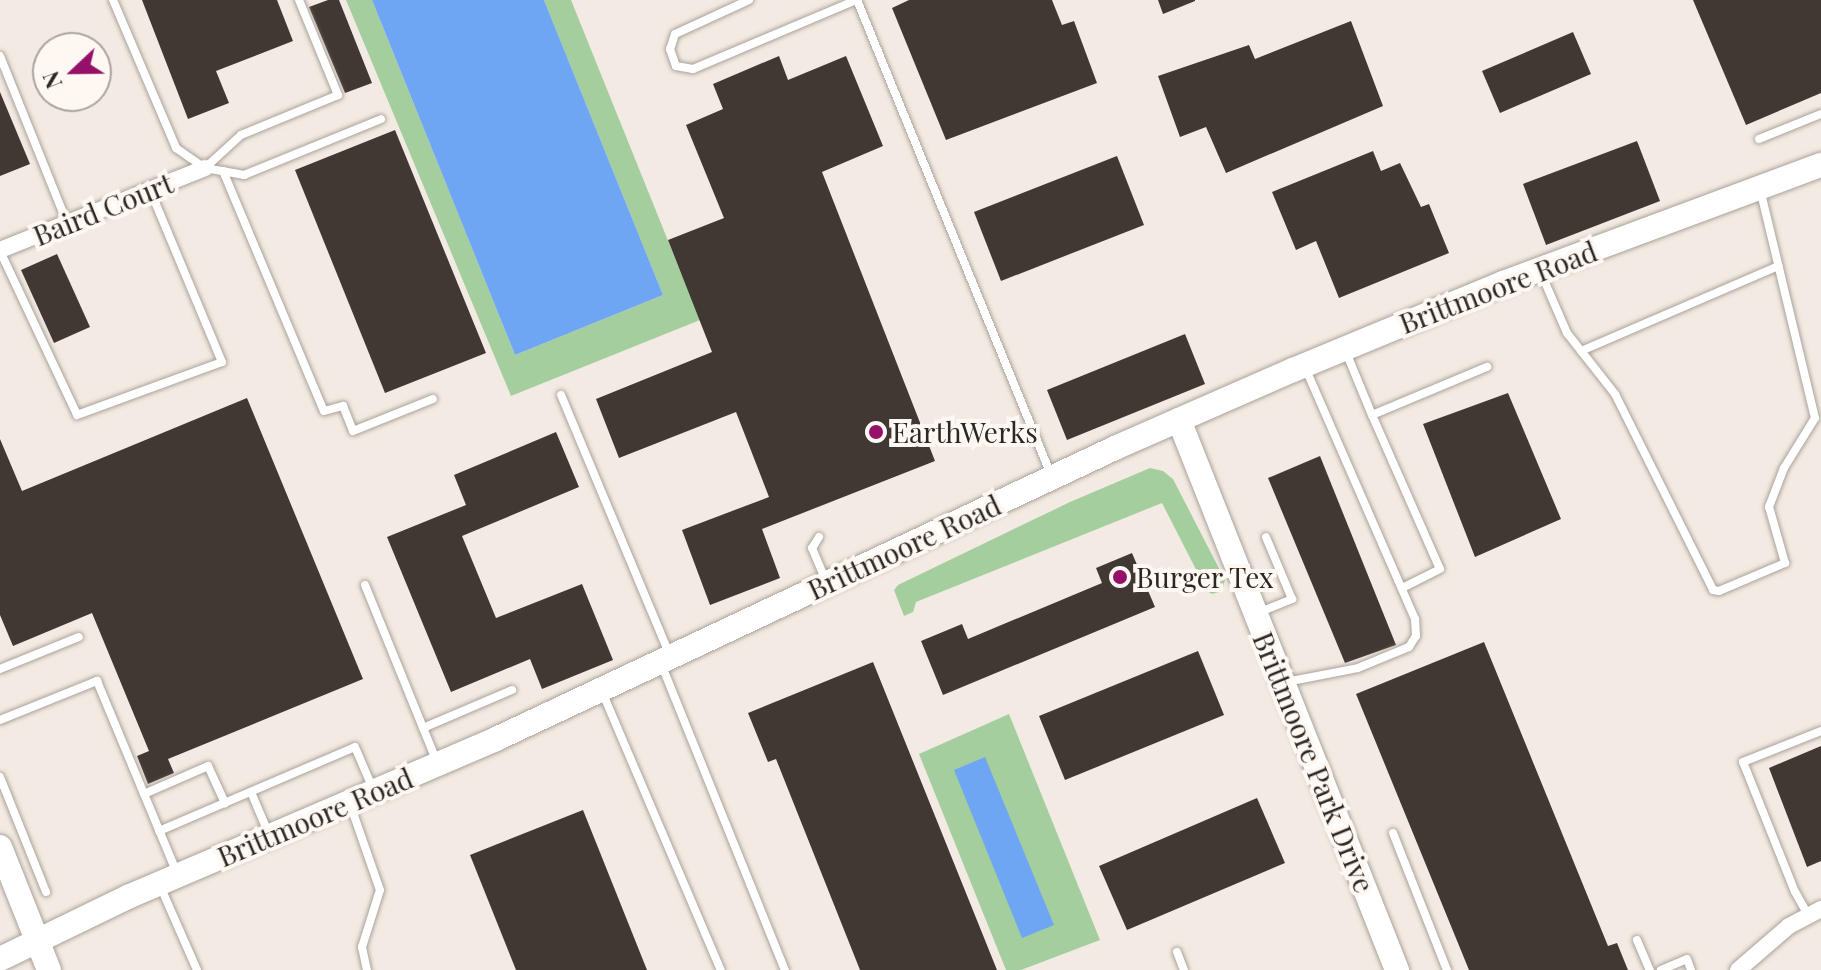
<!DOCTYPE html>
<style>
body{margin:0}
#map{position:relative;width:1821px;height:970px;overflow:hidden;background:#f3ebe3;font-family:"Playfair Display",serif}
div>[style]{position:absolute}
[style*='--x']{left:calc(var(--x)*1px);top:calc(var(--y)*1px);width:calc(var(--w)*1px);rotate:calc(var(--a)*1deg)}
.green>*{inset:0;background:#a4ce9e}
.water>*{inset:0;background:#6fa6f3}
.building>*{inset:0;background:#403933}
.roads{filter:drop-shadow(0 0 2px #aaa29a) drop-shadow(0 0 2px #aaa29a)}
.lane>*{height:8px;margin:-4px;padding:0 4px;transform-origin:4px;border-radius:4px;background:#fff}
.street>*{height:16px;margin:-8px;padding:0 8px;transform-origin:8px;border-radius:8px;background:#fff}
.secondary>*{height:24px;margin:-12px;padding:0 12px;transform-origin:12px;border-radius:12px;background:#fff}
.dots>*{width:22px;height:22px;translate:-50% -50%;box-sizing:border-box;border:4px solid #fff8f2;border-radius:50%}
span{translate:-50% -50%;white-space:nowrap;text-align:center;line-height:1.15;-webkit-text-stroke:8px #fff8f2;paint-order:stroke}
.street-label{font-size:28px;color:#2a2724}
.poi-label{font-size:28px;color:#2a2724}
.left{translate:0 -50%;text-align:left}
.north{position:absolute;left:32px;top:32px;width:80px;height:80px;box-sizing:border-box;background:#fff8f2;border:2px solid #aaa4a0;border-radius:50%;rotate:248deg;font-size:22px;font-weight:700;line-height:32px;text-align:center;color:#2a2724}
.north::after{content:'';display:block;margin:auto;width:28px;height:36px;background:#951169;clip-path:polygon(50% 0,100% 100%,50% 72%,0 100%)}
</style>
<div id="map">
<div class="green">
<i style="clip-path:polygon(346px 0,372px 0,515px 355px,663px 295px,544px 0,571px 0,700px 320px,511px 396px)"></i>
<i style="clip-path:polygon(1150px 468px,1163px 471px,1173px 479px,1225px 580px,1222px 591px,1212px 594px,1207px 591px,1162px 503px,916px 602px,913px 612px,904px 616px,894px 590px,898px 585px,1070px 502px)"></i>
<i style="clip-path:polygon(1009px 714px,1100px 940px,1021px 970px,1006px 970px,919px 754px)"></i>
</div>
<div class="water">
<i style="clip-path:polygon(372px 0,544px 0,663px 295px,515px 355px)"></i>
<i style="clip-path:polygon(985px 757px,1054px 925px,1022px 938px,954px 770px)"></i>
</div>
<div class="building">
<i style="clip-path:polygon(142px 0,277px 0,293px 41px,216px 71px,229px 103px,188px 119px)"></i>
<i style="clip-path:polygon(328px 0,339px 0,372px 83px,345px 93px,309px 7px)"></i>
<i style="clip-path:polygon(909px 0,1052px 0,1062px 25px,1074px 21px,1097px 83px,946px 140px,892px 8px)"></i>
<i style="clip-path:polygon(1158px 0,1195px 0,1195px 1px,1163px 14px)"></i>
<i style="clip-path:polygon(1693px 0,1821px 0,1821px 93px,1746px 125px)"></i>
<i style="clip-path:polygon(1351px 21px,1383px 106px,1226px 173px,1206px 127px,1180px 137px,1158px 76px,1249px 45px,1255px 59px)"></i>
<i style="clip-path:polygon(1573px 32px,1591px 74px,1500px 113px,1482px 71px)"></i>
<i style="clip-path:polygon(779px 56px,788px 80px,846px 56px,883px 146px,822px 172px,935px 461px,762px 529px,780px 578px,710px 605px,682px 530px,769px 497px,736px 412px,619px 458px,596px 399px,712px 352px,668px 240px,724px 218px,686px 125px,723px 109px,713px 84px)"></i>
<i style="clip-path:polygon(0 92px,30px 164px,0 176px)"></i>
<i style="clip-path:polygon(395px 130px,486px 353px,385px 393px,295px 170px)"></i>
<i style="clip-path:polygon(1637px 141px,1660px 201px,1546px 245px,1523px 184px)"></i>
<i style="clip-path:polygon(1373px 151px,1381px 171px,1400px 163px,1421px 207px,1429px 204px,1449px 253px,1339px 298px,1316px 241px,1296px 250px,1272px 192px)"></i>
<i style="clip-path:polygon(1117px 156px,1144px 225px,1001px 281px,974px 212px)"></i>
<i style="clip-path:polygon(57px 254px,90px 327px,54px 343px,21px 270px)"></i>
<i style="clip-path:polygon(1185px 334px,1205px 384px,1067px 440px,1047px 390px)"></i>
<i style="clip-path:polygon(1508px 393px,1561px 519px,1475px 557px,1423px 424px)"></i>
<i style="clip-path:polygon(247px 398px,363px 679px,168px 759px,174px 773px,148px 784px,137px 756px,149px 751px,92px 613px,13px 646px,0 615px,0 439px,22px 491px)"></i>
<i style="clip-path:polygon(556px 432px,579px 487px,462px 536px,496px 618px,582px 584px,613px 660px,542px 689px,530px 659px,451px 692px,387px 537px,466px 505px,454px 475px)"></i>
<i style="clip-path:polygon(1320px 456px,1396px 645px,1345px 663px,1268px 478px)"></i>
<i style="clip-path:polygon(1132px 553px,1155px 607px,943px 695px,921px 641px,962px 624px,968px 639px,1102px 583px,1096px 568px)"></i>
<i style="clip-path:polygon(1484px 642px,1608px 946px,1617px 943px,1628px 970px,1469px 970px,1356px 694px)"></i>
<i style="clip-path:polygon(1198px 651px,1224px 715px,1065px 780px,1039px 716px)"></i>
<i style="clip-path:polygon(873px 662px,997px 970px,860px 970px,776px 759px,768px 762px,748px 713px)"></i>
<i style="clip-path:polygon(1821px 746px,1821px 861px,1807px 867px,1769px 768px)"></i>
<i style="clip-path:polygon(1257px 798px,1285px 863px,1127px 930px,1099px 866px)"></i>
<i style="clip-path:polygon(583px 810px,647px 970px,516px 970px,470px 855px)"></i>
</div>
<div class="roads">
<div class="lane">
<i style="--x:113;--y:0;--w:161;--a:66.9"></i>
<i style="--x:176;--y:148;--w:35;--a:35"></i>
<i style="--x:205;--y:168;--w:40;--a:10"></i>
<i style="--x:244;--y:175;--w:148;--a:-22.2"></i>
<i style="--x:749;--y:0;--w:81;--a:155.3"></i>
<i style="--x:675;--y:34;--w:16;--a:108"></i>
<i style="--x:670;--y:49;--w:18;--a:71"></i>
<i style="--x:676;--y:66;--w:17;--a:10"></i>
<i style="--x:693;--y:69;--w:177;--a:-22.9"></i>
<i style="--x:857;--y:0;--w:515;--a:67.77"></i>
<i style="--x:0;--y:56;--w:180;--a:68.1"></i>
<i style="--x:1759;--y:139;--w:67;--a:-22"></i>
<i style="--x:205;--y:168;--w:49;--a:-42.5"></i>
<i style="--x:241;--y:135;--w:105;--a:-22.4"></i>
<i style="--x:338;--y:95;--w:103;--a:-112.3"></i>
<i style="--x:223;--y:171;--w:260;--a:67.2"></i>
<i style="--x:324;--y:411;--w:20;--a:-15"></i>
<i style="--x:343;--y:406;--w:27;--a:68"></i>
<i style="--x:353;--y:431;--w:86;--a:-21.8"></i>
<i style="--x:0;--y:251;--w:181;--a:64.8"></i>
<i style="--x:77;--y:415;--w:154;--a:-20.1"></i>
<i style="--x:222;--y:362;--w:186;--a:-112.7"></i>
<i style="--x:1541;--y:273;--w:65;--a:66.6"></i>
<i style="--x:1567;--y:333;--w:78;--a:51.8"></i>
<i style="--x:1615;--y:394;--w:219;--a:63.4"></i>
<i style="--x:1713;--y:590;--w:6;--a:9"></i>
<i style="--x:1719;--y:591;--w:72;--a:-23"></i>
<i style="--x:1785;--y:563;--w:58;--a:-105.9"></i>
<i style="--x:1769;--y:507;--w:42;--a:-69"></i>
<i style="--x:1784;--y:468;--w:59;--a:-58.2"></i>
<i style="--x:1815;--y:418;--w:236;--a:-103.5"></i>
<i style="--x:1581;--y:351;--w:215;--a:-23.3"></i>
<i style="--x:1346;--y:352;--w:68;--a:67.6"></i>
<i style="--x:1372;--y:415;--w:125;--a:-22.7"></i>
<i style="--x:561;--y:395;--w:283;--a:67.3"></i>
<i style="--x:1372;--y:415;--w:168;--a:66.2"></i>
<i style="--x:1440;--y:569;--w:42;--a:153.4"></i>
<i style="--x:819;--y:537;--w:13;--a:122"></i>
<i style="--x:812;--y:548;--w:34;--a:67"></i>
<i style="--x:365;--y:585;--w:189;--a:67.9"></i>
<i style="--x:1260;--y:612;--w:35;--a:-22"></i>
<i style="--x:1292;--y:599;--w:67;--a:-112.8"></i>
<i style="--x:662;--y:666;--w:328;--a:68"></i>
<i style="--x:0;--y:669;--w:85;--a:-22.1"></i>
<i style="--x:1286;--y:682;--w:73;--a:-11"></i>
<i style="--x:1358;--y:668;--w:55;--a:-22.4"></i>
<i style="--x:1409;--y:647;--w:13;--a:-58"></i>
<i style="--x:1416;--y:636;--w:17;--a:-93"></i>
<i style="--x:1415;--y:619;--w:275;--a:-113.6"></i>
<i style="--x:603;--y:694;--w:300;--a:66.9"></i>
<i style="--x:0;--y:720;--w:105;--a:-21.9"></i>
<i style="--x:97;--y:681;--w:206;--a:67.4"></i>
<i style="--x:423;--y:728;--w:97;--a:-23.1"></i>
<i style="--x:0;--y:777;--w:124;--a:68.2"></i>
<i style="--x:251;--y:792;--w:43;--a:67"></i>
<i style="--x:144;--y:794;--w:70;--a:-23.6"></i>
<i style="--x:208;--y:766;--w:41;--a:65.3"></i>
<i style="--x:350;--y:804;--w:91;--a:70.8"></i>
<i style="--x:380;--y:890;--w:60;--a:107.5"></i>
<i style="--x:362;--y:947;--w:24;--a:78"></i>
<i style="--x:159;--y:831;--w:213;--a:-23.2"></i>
<i style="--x:355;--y:747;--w:46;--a:66.8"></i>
<i style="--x:1393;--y:833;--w:147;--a:68.5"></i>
<i style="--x:161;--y:888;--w:90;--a:66.3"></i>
<i style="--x:1808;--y:915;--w:26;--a:-119"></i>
<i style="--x:1795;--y:892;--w:140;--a:-111.8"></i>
<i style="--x:1743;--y:762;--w:84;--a:-21.7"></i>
<i style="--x:1637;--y:940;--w:33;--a:67"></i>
<i style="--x:1177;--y:952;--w:19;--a:69"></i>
<i style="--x:1661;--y:970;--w:28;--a:-23"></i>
<i style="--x:1687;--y:959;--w:12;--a:70"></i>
</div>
<div class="street">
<i style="--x:0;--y:250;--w:221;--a:-21.8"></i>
<i style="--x:1738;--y:970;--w:67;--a:-40.8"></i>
<i style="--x:1789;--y:926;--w:36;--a:-28"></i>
</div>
<div class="secondary">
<i style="--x:1179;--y:420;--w:592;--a:68.38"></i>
<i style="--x:0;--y:847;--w:132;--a:68.3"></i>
<i style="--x:0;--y:959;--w:144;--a:-25.9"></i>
<i style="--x:130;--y:896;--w:398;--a:-23.2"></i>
<i style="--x:496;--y:739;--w:684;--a:-25.18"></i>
<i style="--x:1115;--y:448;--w:194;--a:-23.7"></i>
<i style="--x:1293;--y:370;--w:227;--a:-22.5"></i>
<i style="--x:1503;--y:283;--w:339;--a:-20.4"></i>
</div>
</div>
<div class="dots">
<i style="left:876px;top:432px;background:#951169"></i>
<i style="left:1120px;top:577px;background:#951169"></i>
</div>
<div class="street-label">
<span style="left:103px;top:209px;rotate:-22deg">Baird Court</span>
<span style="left:1498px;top:287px;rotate:-21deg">Brittmoore Road</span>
<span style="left:904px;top:547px;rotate:-25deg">Brittmoore Road</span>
<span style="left:1314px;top:762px;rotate:68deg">Brittmoore Park Drive</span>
<span style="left:315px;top:817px;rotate:-23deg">Brittmoore Road</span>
</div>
<div class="poi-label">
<span class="left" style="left:892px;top:432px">EarthWerks</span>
<span class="left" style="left:1136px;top:577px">Burger Tex</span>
</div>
<div class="north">N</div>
</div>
